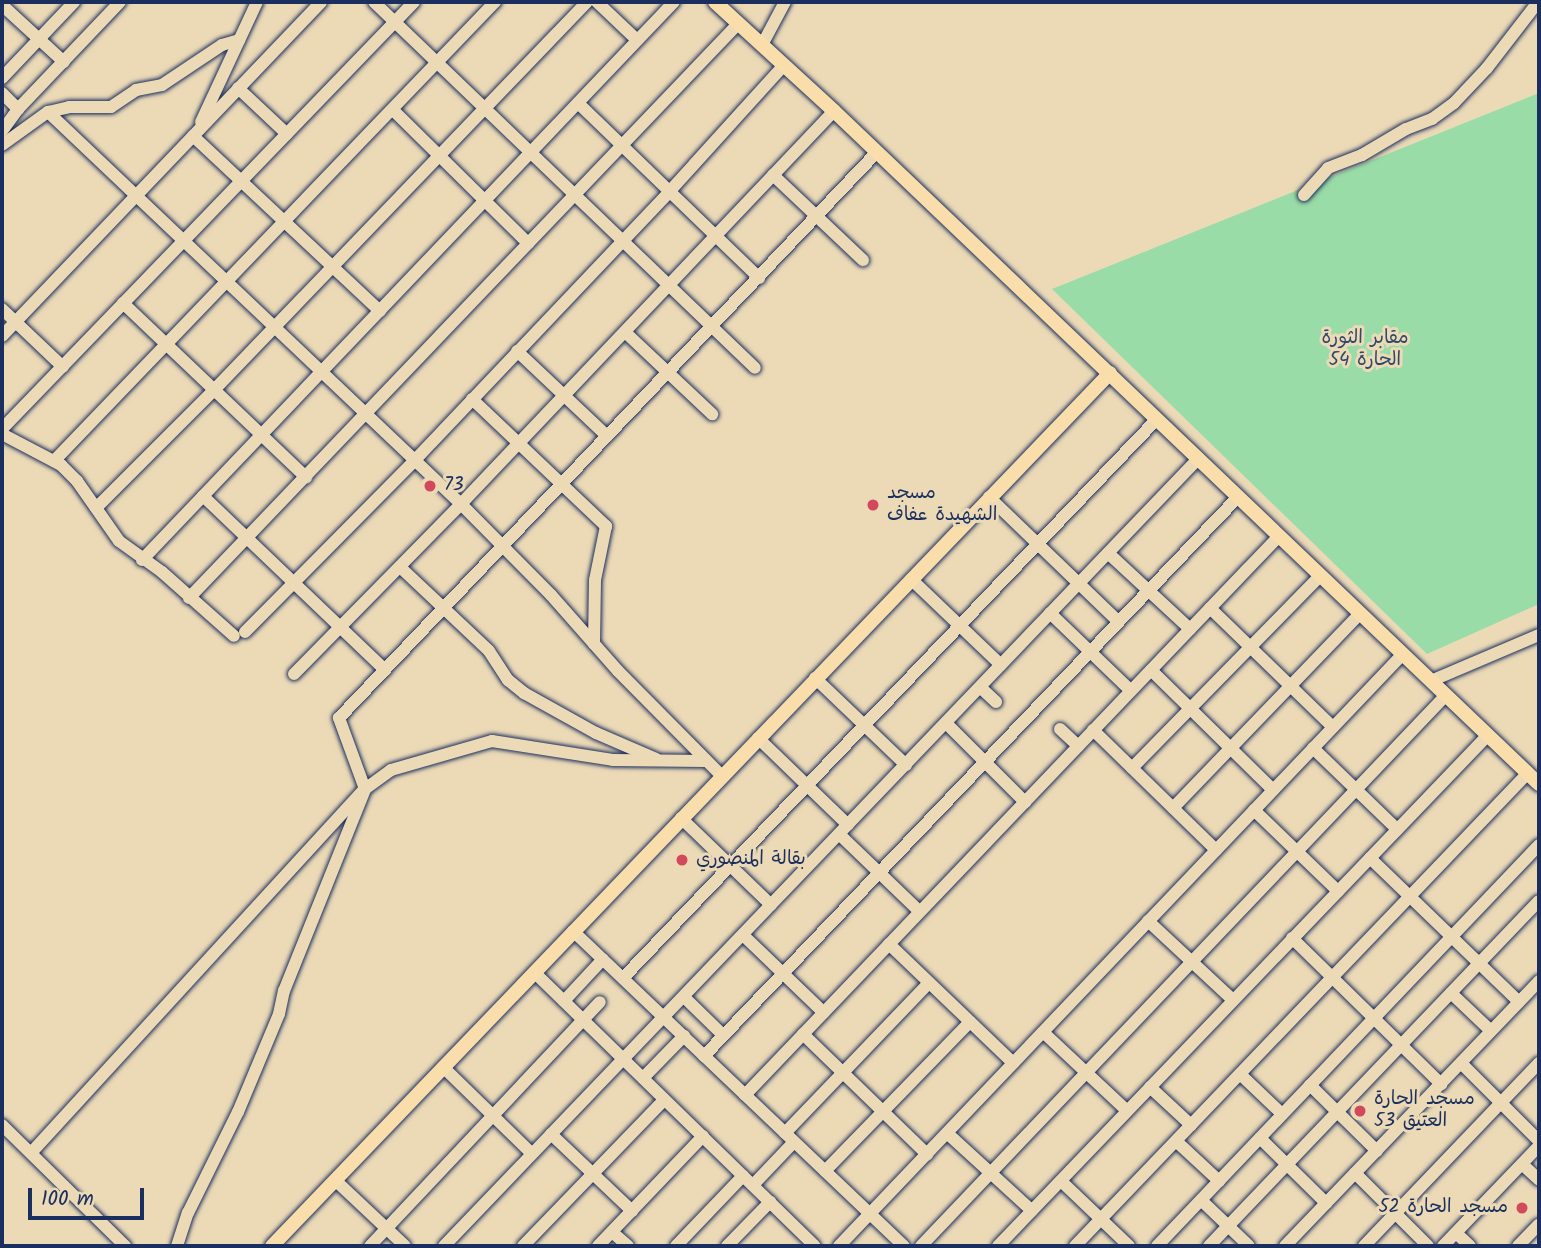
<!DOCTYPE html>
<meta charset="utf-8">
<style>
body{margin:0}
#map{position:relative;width:1541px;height:1248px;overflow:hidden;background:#ecdab7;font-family:Kalam,"Playpen Sans Arabic",sans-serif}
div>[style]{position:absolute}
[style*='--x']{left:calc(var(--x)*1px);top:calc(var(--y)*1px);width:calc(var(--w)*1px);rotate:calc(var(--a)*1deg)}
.green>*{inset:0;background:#9adca7}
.roads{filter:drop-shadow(0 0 2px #1b2f5e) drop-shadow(0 0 2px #1b2f5e)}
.minor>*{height:12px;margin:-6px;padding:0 6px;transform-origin:6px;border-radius:6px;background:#ecdab7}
.major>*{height:14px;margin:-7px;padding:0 7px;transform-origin:7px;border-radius:7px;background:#f9ddab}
.dots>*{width:19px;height:19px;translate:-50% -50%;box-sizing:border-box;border:4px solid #ecdab7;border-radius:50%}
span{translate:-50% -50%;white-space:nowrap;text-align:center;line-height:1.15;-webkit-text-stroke:6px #ecdab7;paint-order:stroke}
.park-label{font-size:19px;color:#2e4969}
.poi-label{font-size:19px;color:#1b2f5e}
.left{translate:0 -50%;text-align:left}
.right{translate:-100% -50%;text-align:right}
.frame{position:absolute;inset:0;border:4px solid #1b2f5e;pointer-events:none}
.scale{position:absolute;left:28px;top:1188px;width:116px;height:32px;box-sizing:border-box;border:4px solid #1b2f5e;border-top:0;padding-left:9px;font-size:21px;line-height:24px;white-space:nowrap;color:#1b2f5e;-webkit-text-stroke:5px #ecdab7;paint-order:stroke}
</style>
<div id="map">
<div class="green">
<i style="clip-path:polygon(1539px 93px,1539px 604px,1427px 654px,1052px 289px)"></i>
</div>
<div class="roads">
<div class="minor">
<i style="--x:374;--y:2;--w:528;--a:43.85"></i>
<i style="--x:597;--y:2;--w:55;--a:43.5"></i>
<i style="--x:2;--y:5;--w:84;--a:42.6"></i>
<i style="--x:762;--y:45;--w:49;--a:-61.9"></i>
<i style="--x:2;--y:78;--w:105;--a:-46.5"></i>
<i style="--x:238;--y:88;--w:67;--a:43.2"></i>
<i style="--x:2;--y:93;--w:23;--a:45"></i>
<i style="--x:578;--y:103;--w:252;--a:44"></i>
<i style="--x:393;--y:110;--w:190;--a:44.6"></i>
<i style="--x:48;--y:112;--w:569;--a:43.51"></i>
<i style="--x:461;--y:504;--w:128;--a:45.3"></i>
<i style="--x:551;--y:595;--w:101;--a:48.6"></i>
<i style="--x:618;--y:671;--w:148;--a:45.3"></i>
<i style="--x:201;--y:122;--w:132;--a:-65"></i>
<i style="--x:2;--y:131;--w:27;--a:-54"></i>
<i style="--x:18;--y:109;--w:148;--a:-46.4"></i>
<i style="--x:193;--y:136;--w:256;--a:43.1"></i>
<i style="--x:2;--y:145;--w:57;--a:-35.7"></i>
<i style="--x:48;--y:112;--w:22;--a:-13"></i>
<i style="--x:69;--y:107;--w:42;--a:0"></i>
<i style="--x:111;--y:107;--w:30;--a:-34"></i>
<i style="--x:136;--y:90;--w:26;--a:-11"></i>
<i style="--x:162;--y:85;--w:72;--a:-33.7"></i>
<i style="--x:222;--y:45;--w:18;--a:-16"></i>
<i style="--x:773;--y:175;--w:124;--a:43.4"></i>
<i style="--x:1304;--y:195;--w:36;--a:-48"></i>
<i style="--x:1328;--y:168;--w:36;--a:-21"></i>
<i style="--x:1362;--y:155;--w:51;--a:-30.6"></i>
<i style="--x:1406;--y:129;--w:28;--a:-21"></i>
<i style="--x:1432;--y:119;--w:27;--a:-36"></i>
<i style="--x:1454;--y:103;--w:48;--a:-46.7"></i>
<i style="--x:1487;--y:68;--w:83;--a:-52.3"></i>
<i style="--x:123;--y:303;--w:253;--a:43.6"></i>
<i style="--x:2;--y:309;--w:84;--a:43.6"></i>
<i style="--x:625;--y:332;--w:120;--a:43.3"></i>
<i style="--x:2;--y:336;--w:462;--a:-46.3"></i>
<i style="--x:517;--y:351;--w:124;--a:43.4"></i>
<i style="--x:472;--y:399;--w:185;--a:43.5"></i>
<i style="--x:606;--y:526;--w:55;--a:101.5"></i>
<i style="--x:595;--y:580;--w:64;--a:90.9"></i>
<i style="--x:2;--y:429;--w:593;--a:-46.02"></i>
<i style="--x:2;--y:434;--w:67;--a:27.7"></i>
<i style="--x:61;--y:465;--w:23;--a:45"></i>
<i style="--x:77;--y:481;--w:73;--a:55"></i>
<i style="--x:119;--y:541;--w:53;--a:35.8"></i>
<i style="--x:162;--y:572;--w:96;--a:41.6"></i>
<i style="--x:54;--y:461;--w:637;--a:-46.15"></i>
<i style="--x:203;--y:496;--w:252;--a:43.7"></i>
<i style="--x:989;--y:497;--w:180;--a:43.9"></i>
<i style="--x:96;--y:508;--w:167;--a:-45"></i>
<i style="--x:214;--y:390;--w:538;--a:-46.13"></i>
<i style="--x:1108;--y:553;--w:112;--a:42.8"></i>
<i style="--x:142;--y:560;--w:771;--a:-46.37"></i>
<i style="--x:400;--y:567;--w:122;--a:43.3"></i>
<i style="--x:489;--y:651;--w:35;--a:57"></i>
<i style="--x:508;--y:680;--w:21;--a:39"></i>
<i style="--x:524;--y:693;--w:82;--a:29.1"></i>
<i style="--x:596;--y:733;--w:65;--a:23.4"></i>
<i style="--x:911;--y:579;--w:124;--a:43.7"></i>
<i style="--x:189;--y:598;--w:794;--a:-46.28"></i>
<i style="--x:1210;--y:608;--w:171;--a:44.1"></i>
<i style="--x:1050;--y:613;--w:112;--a:43.9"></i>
<i style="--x:245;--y:632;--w:242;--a:-45.3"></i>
<i style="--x:415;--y:460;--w:369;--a:-46.5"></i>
<i style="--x:669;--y:192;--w:171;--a:-47.8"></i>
<i style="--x:1151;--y:670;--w:171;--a:44.5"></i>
<i style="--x:294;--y:674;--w:238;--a:-45.5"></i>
<i style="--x:461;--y:504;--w:542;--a:-46.5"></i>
<i style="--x:815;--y:678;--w:126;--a:43.7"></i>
<i style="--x:1431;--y:681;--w:117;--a:-23.1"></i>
<i style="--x:980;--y:687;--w:22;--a:43"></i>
<i style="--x:946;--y:723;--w:112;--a:45"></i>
<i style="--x:1060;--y:729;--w:25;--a:43"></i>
<i style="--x:1093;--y:730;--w:172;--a:44.3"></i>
<i style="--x:758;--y:738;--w:125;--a:44"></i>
<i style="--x:1313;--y:748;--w:117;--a:44"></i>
<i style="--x:1132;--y:768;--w:269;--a:-45.6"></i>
<i style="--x:1173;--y:808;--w:269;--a:-46.1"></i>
<i style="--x:1254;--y:810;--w:117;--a:44"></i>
<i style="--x:681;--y:818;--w:125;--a:44"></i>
<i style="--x:839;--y:834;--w:112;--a:43.9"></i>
<i style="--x:1370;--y:858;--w:207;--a:44"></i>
<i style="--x:1148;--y:921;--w:116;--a:42.9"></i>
<i style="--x:573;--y:931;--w:457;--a:43.6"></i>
<i style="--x:743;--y:935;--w:112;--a:43.9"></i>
<i style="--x:1292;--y:938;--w:209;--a:44.4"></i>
<i style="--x:889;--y:944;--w:172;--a:43.8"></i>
<i style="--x:534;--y:972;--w:392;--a:44.3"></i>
<i style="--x:623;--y:978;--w:773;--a:-46.31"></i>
<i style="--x:1451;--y:993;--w:55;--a:43.5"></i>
<i style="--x:684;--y:997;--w:54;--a:44.3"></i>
<i style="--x:564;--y:1001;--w:57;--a:-47.1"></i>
<i style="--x:1043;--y:1032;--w:115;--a:43.2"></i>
<i style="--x:803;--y:1034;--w:173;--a:44.1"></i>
<i style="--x:704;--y:1056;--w:773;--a:-46.31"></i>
<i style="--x:1461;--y:1063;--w:110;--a:45"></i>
<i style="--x:443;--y:1067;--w:124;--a:44.3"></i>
<i style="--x:1240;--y:1074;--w:58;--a:43.6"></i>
<i style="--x:643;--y:1078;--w:59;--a:-45.7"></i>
<i style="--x:1310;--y:1085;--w:94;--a:44.6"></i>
<i style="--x:1150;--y:1087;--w:56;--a:42.8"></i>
<i style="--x:745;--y:1095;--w:772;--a:-46.31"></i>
<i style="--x:2;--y:1125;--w:173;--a:44.5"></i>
<i style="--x:785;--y:1133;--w:208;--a:-46.2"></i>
<i style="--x:947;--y:1133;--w:115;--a:42.5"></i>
<i style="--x:551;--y:1134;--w:112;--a:43.5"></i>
<i style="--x:1260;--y:1138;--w:93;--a:44.6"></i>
<i style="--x:1176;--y:1141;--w:59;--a:42.9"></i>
<i style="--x:31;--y:1153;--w:494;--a:-47.5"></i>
<i style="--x:365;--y:789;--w:32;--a:-36"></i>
<i style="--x:391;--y:770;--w:105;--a:-16"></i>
<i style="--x:492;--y:741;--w:122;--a:8.9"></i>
<i style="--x:613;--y:760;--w:92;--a:0.6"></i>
<i style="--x:1522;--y:1164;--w:23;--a:43"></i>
<i style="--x:825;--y:1171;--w:208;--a:-45.8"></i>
<i style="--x:1355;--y:1173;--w:103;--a:45"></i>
<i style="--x:335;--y:1180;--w:96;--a:43.3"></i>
<i style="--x:1061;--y:1181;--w:94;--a:43.7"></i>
<i style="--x:753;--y:1185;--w:59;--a:-46.4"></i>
<i style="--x:1201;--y:1200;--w:66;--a:43.8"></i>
<i style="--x:612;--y:1232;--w:21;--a:41"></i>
<i style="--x:1456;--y:1233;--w:19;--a:43"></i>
<i style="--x:177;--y:1246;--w:35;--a:-72"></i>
<i style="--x:188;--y:1213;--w:113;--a:-63.7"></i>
<i style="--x:238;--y:1112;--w:106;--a:-67.3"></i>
<i style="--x:279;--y:1014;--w:24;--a:-78"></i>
<i style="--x:284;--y:991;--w:218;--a:-68.1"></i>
<i style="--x:365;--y:789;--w:76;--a:-110.1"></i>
<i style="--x:339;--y:718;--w:781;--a:-46.45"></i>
<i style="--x:370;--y:1246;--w:335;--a:-46.7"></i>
<i style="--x:444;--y:1246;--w:1090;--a:-46.23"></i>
<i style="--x:523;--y:1246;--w:203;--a:-46"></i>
<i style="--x:598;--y:1246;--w:152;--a:-46.3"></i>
<i style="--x:676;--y:1246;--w:97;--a:-46.3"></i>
<i style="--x:727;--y:1246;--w:62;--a:-45.7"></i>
<i style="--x:839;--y:1246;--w:818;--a:-46.39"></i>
<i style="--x:921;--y:1246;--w:761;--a:-46.38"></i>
<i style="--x:998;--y:1246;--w:708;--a:-46.2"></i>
<i style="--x:1075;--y:1246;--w:655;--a:-46.24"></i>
<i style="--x:1157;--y:1246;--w:554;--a:-46.39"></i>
<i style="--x:1209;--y:1246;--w:477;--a:-46.3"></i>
<i style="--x:1285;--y:1246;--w:367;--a:-46.2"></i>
<i style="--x:1364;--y:1246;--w:253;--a:-46.3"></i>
<i style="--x:1443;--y:1246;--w:139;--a:-46.2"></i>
<i style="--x:1518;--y:1246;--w:30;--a:-46"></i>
</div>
<div class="major">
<i style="--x:715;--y:2;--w:161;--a:42.5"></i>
<i style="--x:834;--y:111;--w:975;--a:43.67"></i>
<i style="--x:272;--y:1246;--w:1210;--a:-46.17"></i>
</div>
</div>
<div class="dots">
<i style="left:430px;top:486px;background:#d1495b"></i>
<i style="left:873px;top:505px;background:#d1495b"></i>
<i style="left:682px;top:860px;background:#d1495b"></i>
<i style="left:1360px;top:1111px;background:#d1495b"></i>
<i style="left:1522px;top:1208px;background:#d1495b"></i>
</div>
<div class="park-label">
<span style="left:1365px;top:350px">مقابر الثورة<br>الحارة 54</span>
</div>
<div class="poi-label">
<span class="left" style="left:444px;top:486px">73</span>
<span class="left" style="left:887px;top:505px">مسجد<br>الشهيدة عفاف</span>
<span class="left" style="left:696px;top:860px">بقالة المنصوري</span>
<span class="left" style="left:1374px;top:1111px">مسجد الحارة<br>53 العتيق</span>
<span class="right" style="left:1508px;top:1208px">مسجد الحارة 52</span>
</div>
<div class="frame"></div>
<div class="scale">100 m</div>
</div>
